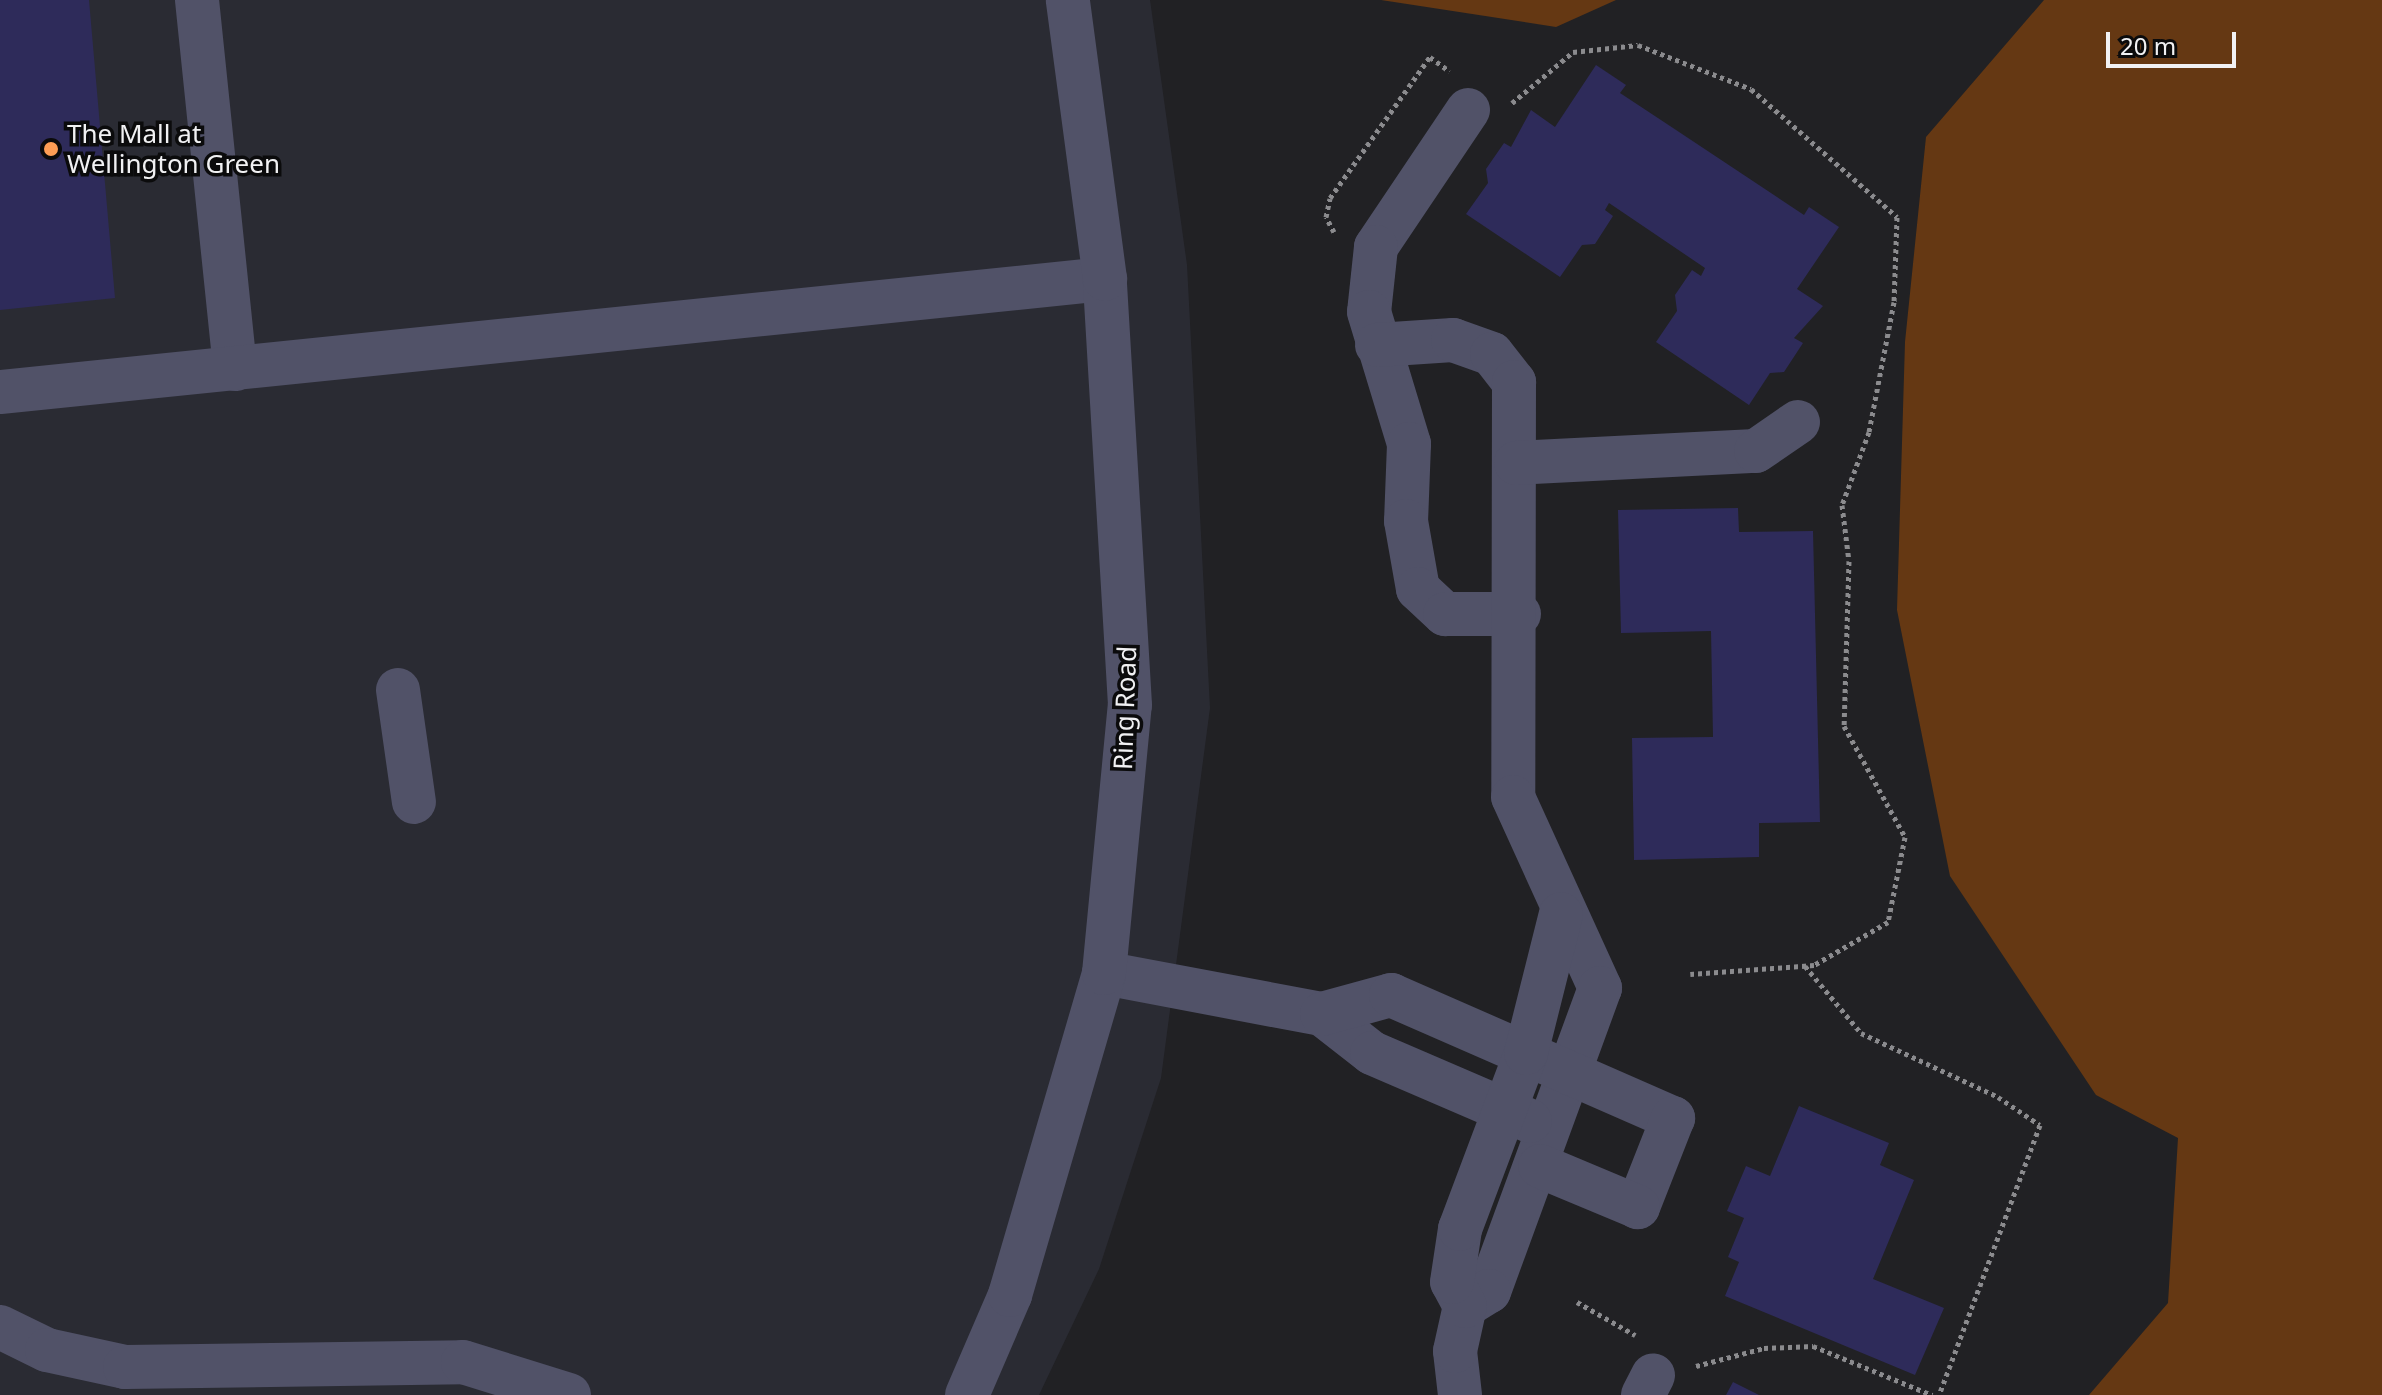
<!DOCTYPE html>
<style>
body{margin:0}
#map{position:relative;width:2382px;height:1395px;overflow:hidden;background:#212124;font-family:"Noto Sans",sans-serif}
div>[style]{position:absolute}
[style*='--x']{left:calc(var(--x)*1px);top:calc(var(--y)*1px);width:calc(var(--w)*1px);rotate:calc(var(--a)*1deg)}
.built>*{inset:0;background:#2a2b33}
.forest>*{inset:0;background:#653813}
.building>*{inset:0;background:#2e2b5a}
.path>*{height:5px;margin-top:-2.5px;transform-origin:0;background:repeating-linear-gradient(90deg,#8b8b8e 0 4px,transparent 0 8px)}
.minor>*{height:44px;margin:-22px;padding:0 22px;transform-origin:22px;border-radius:22px;background:#515268}
.dots>*{width:22px;height:22px;translate:-50% -50%;box-sizing:border-box;border:4px solid #0b0b0c;border-radius:50%}
span{translate:-50% -50%;white-space:nowrap;text-align:center;line-height:1.15;-webkit-text-stroke:7px #0b0b0c;paint-order:stroke}
.poi-label{font-size:26px;color:#f1f1f3}
.left{translate:0 -50%;text-align:left}
.street-label{font-size:26px;color:#f1f1f3}
.scale{position:absolute;left:2106px;top:32px;width:130px;height:36px;box-sizing:border-box;border:4px solid #f1f1f3;border-top:0;padding-left:10px;font-size:24px;line-height:28px;white-space:nowrap;color:#f1f1f3;-webkit-text-stroke:6px #0b0b0c;paint-order:stroke}
</style>
<div id="map">
<div class="built">
<i style="clip-path:polygon(0 0,1150px 0,1187px 265px,1210px 708px,1161px 1078px,1099px 1269px,1039px 1395px,0 1395px)"></i>
</div>
<div class="forest">
<i style="clip-path:polygon(1381px 0,1616px 0,1556px 27px)"></i>
<i style="clip-path:polygon(2044px 0,2382px 0,2382px 1395px,2089px 1395px,2168px 1303px,2178px 1138px,2096px 1095px,1950px 876px,1897px 610px,1905px 342px,1926px 137px)"></i>
</div>
<div class="building">
<i style="clip-path:polygon(0 0,89px 0,115px 298px,0 310px)"></i>
<i style="clip-path:polygon(1596px 65px,1626px 85px,1620px 93px,1667px 124px,1804px 215px,1809px 207px,1839px 227px,1797px 289px,1823px 306px,1794px 338px,1803px 343px,1784px 372px,1770px 373px,1749px 405px,1656px 342px,1677px 311px,1675px 295px,1692px 270px,1701px 276px,1705px 268px,1677px 249px,1609px 203px,1605px 210px,1613px 216px,1595px 244px,1582px 245px,1560px 277px,1466px 214px,1488px 183px,1486px 169px,1504px 143px,1511px 147px,1531px 110px,1555px 127px)"></i>
<i style="clip-path:polygon(1738px 508px,1739px 532px,1813px 531px,1820px 822px,1759px 823px,1759px 857px,1634px 860px,1632px 738px,1713px 737px,1711px 631px,1621px 633px,1618px 510px)"></i>
<i style="clip-path:polygon(1799px 1106px,1889px 1143px,1880px 1165px,1914px 1180px,1873px 1279px,1944px 1308px,1915px 1375px,1725px 1296px,1739px 1262px,1728px 1257px,1744px 1218px,1727px 1211px,1746px 1166px,1770px 1176px)"></i>
<i style="clip-path:polygon(1733px 1382px,1759px 1395px,1726px 1395px)"></i>
</div>
<div class="path">
<i style="--x:1512;--y:103;--w:80;--a:-39.9"></i>
<i style="--x:1573;--y:52;--w:65;--a:-6.1"></i>
<i style="--x:1638;--y:45;--w:121;--a:21.3"></i>
<i style="--x:1751;--y:89;--w:194;--a:41.2"></i>
<i style="--x:1897;--y:217;--w:85;--a:92"></i>
<i style="--x:1894;--y:302;--w:132;--a:100.9"></i>
<i style="--x:1869;--y:432;--w:78;--a:110.3"></i>
<i style="--x:1842;--y:505;--w:56;--a:82.9"></i>
<i style="--x:1849;--y:561;--w:165;--a:91.7"></i>
<i style="--x:1844;--y:726;--w:127;--a:61.2"></i>
<i style="--x:1905;--y:837;--w:87;--a:101.3"></i>
<i style="--x:1888;--y:922;--w:86;--a:149.8"></i>
<i style="--x:1814;--y:965;--w:124;--a:175.8"></i>
<i style="--x:1334;--y:232;--w:17;--a:-118"></i>
<i style="--x:1326;--y:217;--w:19;--a:-78"></i>
<i style="--x:1330;--y:198;--w:173;--a:-54.7"></i>
<i style="--x:1430;--y:57;--w:24;--a:36"></i>
<i style="--x:1805;--y:966;--w:87;--a:50.1"></i>
<i style="--x:1861;--y:1033;--w:151;--a:25"></i>
<i style="--x:1998;--y:1097;--w:50;--a:33.7"></i>
<i style="--x:2040;--y:1125;--w:288;--a:110.5"></i>
<i style="--x:1577;--y:1302;--w:67;--a:29.6"></i>
<i style="--x:1696;--y:1366;--w:70;--a:-14.8"></i>
<i style="--x:1764;--y:1348;--w:49;--a:-2.3"></i>
<i style="--x:1813;--y:1346;--w:129;--a:22.4"></i>
</div>
<div class="minor">
<i style="--x:197;--y:0;--w:371;--a:84.1"></i>
<i style="--x:1468;--y:110;--w:165;--a:123.9"></i>
<i style="--x:1376;--y:247;--w:65;--a:96.1"></i>
<i style="--x:1369;--y:312;--w:138;--a:73.1"></i>
<i style="--x:1409;--y:444;--w:77;--a:92.2"></i>
<i style="--x:1406;--y:521;--w:69;--a:80"></i>
<i style="--x:1418;--y:589;--w:37;--a:43"></i>
<i style="--x:1445;--y:614;--w:74;--a:0"></i>
<i style="--x:1377;--y:345;--w:76;--a:-3.8"></i>
<i style="--x:1453;--y:340;--w:41;--a:19.7"></i>
<i style="--x:1492;--y:354;--w:36;--a:52"></i>
<i style="--x:1514;--y:382;--w:415;--a:90.1"></i>
<i style="--x:1513;--y:797;--w:210;--a:65.5"></i>
<i style="--x:1600;--y:988;--w:323;--a:110.1"></i>
<i style="--x:1489;--y:1291;--w:28;--a:148"></i>
<i style="--x:0;--y:392;--w:1111;--a:-5.84"></i>
<i style="--x:1516;--y:463;--w:240;--a:-2.9"></i>
<i style="--x:1756;--y:451;--w:51;--a:-34.6"></i>
<i style="--x:398;--y:690;--w:113;--a:81.9"></i>
<i style="--x:1104;--y:973;--w:222;--a:10.7"></i>
<i style="--x:1322;--y:1014;--w:63;--a:38"></i>
<i style="--x:1372;--y:1053;--w:172;--a:23.3"></i>
<i style="--x:1322;--y:1014;--w:72;--a:-15.4"></i>
<i style="--x:1391;--y:995;--w:308;--a:23.6"></i>
<i style="--x:1673;--y:1118;--w:96;--a:111.5"></i>
<i style="--x:1638;--y:1207;--w:106;--a:-157.3"></i>
<i style="--x:0;--y:1327;--w:52;--a:26.1"></i>
<i style="--x:47;--y:1350;--w:80;--a:12.3"></i>
<i style="--x:125;--y:1367;--w:338;--a:-0.8"></i>
<i style="--x:463;--y:1362;--w:111;--a:17.3"></i>
<i style="--x:967;--y:1395;--w:109;--a:-66.7"></i>
<i style="--x:1010;--y:1295;--w:335;--a:-73.7"></i>
<i style="--x:1104;--y:973;--w:269;--a:-84.5"></i>
<i style="--x:1130;--y:705;--w:427;--a:-93.4"></i>
<i style="--x:1105;--y:279;--w:281;--a:-97.6"></i>
<i style="--x:1460;--y:1395;--w:44;--a:-96.5"></i>
<i style="--x:1455;--y:1351;--w:46;--a:-77.5"></i>
<i style="--x:1465;--y:1306;--w:27;--a:-118"></i>
<i style="--x:1452;--y:1282;--w:54;--a:-81.4"></i>
<i style="--x:1460;--y:1229;--w:188;--a:-69.4"></i>
<i style="--x:1526;--y:1053;--w:143;--a:-75.9"></i>
<i style="--x:1643;--y:1395;--w:22;--a:-63"></i>
</div>
<div class="dots">
<i style="left:51px;top:149px;background:#fd9d55"></i>
</div>
<div class="poi-label">
<span class="left" style="left:67px;top:149px">The Mall at<br>Wellington Green</span>
</div>
<div class="street-label">
<span style="left:1125px;top:708px;rotate:-88deg">Ring Road</span>
</div>
<div class="scale">20 m</div>
</div>
